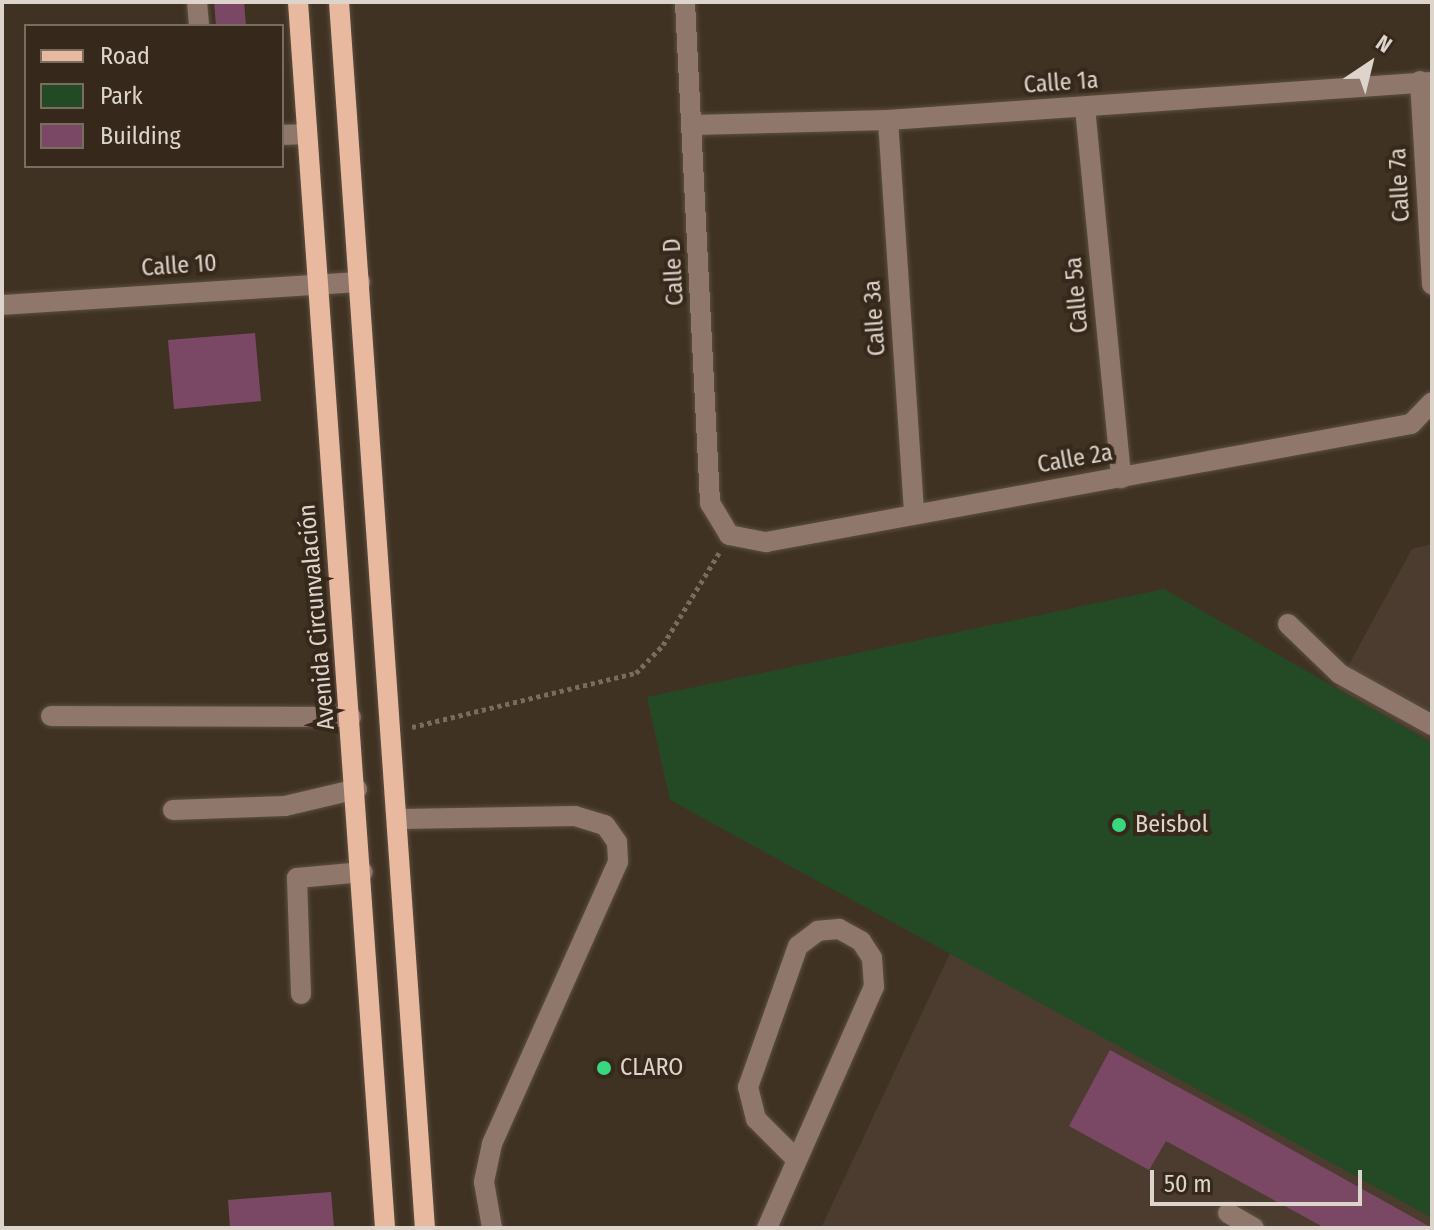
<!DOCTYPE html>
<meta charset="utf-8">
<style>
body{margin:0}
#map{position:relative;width:1434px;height:1230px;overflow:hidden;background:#403223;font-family:"Fira Sans Condensed",sans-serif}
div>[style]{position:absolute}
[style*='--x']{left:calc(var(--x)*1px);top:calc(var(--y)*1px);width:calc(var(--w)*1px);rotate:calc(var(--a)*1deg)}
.industrial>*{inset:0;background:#4c3c30}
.green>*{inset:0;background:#244a25}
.building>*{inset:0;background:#7a4865}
.path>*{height:5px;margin-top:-2.5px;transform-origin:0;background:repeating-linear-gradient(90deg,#786c5f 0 4px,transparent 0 8px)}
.roads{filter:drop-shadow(0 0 2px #5c4f41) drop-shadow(0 0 2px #5c4f41)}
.minor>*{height:20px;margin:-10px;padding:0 10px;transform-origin:10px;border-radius:10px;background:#8f786b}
.major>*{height:20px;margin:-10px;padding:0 10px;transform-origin:10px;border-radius:10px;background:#e9b99f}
.dots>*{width:22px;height:22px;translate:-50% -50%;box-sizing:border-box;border:4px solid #36281a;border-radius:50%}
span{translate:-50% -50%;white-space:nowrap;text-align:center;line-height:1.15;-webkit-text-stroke:8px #36281a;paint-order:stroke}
.street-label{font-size:24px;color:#ddd4cb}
.poi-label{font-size:24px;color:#ddd4cb}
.left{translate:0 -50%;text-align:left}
.frame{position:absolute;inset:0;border:4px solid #ddd4cb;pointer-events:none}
.legend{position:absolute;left:24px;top:24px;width:260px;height:144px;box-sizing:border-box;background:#36281a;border:2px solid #796d61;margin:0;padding:10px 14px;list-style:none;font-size:24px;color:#ddd4cb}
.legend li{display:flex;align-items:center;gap:16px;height:40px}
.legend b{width:40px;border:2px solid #796d61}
.north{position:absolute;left:1330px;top:24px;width:80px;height:80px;-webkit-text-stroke:6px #36281a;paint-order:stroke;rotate:35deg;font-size:22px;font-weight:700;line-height:32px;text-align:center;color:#ddd4cb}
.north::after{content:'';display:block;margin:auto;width:28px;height:36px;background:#ddd4cb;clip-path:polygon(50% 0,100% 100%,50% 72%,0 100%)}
.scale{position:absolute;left:1150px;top:1170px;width:212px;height:36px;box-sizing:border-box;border:4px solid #ddd4cb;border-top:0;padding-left:10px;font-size:24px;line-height:28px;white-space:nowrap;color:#ddd4cb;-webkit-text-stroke:6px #36281a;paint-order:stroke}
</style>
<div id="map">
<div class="industrial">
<i style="clip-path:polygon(1432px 544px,1432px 743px,1336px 688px,1412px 549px)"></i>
<i style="clip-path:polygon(952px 949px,1432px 1218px,1432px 1228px,821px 1228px)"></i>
</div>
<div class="green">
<i style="clip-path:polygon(1164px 589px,1432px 743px,1432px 1218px,670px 800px,647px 697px)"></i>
</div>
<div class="building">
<i style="clip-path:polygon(214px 2px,244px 2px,246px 26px,216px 26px)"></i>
<i style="clip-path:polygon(255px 333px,261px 401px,174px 409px,168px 340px)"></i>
<i style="clip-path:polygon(1110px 1050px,1237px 1119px,1432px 1228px,1325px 1228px,1166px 1141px,1149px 1170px,1069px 1126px)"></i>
<i style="clip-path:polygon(331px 1192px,334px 1228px,230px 1228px,228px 1200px)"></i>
</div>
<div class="path">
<i style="--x:412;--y:727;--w:230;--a:-13.6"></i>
<i style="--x:636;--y:673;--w:39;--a:-46"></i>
<i style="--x:663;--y:645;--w:108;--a:-58.7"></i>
</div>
<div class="roads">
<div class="minor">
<i style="--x:197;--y:2;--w:24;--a:85"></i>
<i style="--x:685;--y:2;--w:502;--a:87.14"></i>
<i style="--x:710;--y:503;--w:37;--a:59"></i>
<i style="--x:729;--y:535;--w:38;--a:11"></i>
<i style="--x:766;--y:542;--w:656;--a:-10.37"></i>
<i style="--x:1411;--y:424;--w:30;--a:-46"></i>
<i style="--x:1420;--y:81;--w:204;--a:86.6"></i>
<i style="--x:1085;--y:108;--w:372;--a:84.4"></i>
<i style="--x:888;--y:120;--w:394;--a:86.2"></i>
<i style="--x:693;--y:125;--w:195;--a:-1.5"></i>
<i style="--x:888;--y:120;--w:545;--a:-4"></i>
<i style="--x:282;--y:135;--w:25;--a:-2"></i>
<i style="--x:2;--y:305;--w:359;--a:-3.7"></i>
<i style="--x:1288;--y:624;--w:72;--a:43.9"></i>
<i style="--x:1340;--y:674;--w:105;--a:29"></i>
<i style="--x:51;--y:716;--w:300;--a:0.2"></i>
<i style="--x:173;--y:810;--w:112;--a:-2"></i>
<i style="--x:285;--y:806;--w:74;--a:-13.3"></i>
<i style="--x:401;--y:819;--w:174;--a:-1"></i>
<i style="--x:575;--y:816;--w:31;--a:17"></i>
<i style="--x:605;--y:825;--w:21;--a:55"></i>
<i style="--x:617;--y:842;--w:20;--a:87"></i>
<i style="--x:618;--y:862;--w:309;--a:114.1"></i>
<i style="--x:492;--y:1144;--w:39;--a:102"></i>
<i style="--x:484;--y:1182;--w:47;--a:80.1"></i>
<i style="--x:301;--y:994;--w:116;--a:-92"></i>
<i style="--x:297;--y:878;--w:66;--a:-5.2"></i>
<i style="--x:1228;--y:1213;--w:30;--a:30"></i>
<i style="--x:767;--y:1228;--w:264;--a:-66.1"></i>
<i style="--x:874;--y:987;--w:29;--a:-94"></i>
<i style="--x:872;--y:958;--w:20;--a:-123"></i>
<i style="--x:861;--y:941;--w:25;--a:-151"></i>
<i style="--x:839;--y:929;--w:21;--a:175"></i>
<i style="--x:818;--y:931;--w:25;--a:143"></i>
<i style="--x:798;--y:946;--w:150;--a:109.5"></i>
<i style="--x:748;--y:1087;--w:33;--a:76"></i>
<i style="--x:756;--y:1119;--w:54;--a:45"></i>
</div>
<div class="major">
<i style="--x:298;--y:2;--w:1229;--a:85.94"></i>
<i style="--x:339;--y:2;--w:1229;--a:85.99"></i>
</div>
</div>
<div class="dots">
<i style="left:1119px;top:825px;background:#37d880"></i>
<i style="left:604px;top:1068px;background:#37d880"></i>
</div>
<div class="street-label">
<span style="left:1061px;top:83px;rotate:-4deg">Calle 1a</span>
<span style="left:1400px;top:185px;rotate:-93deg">Calle 7a</span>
<span style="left:179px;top:266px;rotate:-4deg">Calle 10</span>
<span style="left:674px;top:272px;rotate:-93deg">Calle D</span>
<span style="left:1077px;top:295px;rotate:-95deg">Calle 5a</span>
<span style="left:875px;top:318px;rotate:-94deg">Calle 3a</span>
<span style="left:1075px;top:459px;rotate:-10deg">Calle 2a</span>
<span style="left:317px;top:617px;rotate:-95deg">Avenida Circunvalación</span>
</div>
<div class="poi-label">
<span class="left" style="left:1135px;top:825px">Beisbol</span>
<span class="left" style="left:620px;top:1068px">CLARO</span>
</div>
<div class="frame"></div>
<ul class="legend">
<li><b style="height:10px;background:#e9b99f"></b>Road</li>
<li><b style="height:22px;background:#244a25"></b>Park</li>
<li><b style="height:22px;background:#7a4865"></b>Building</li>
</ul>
<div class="north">N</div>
<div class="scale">50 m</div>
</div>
